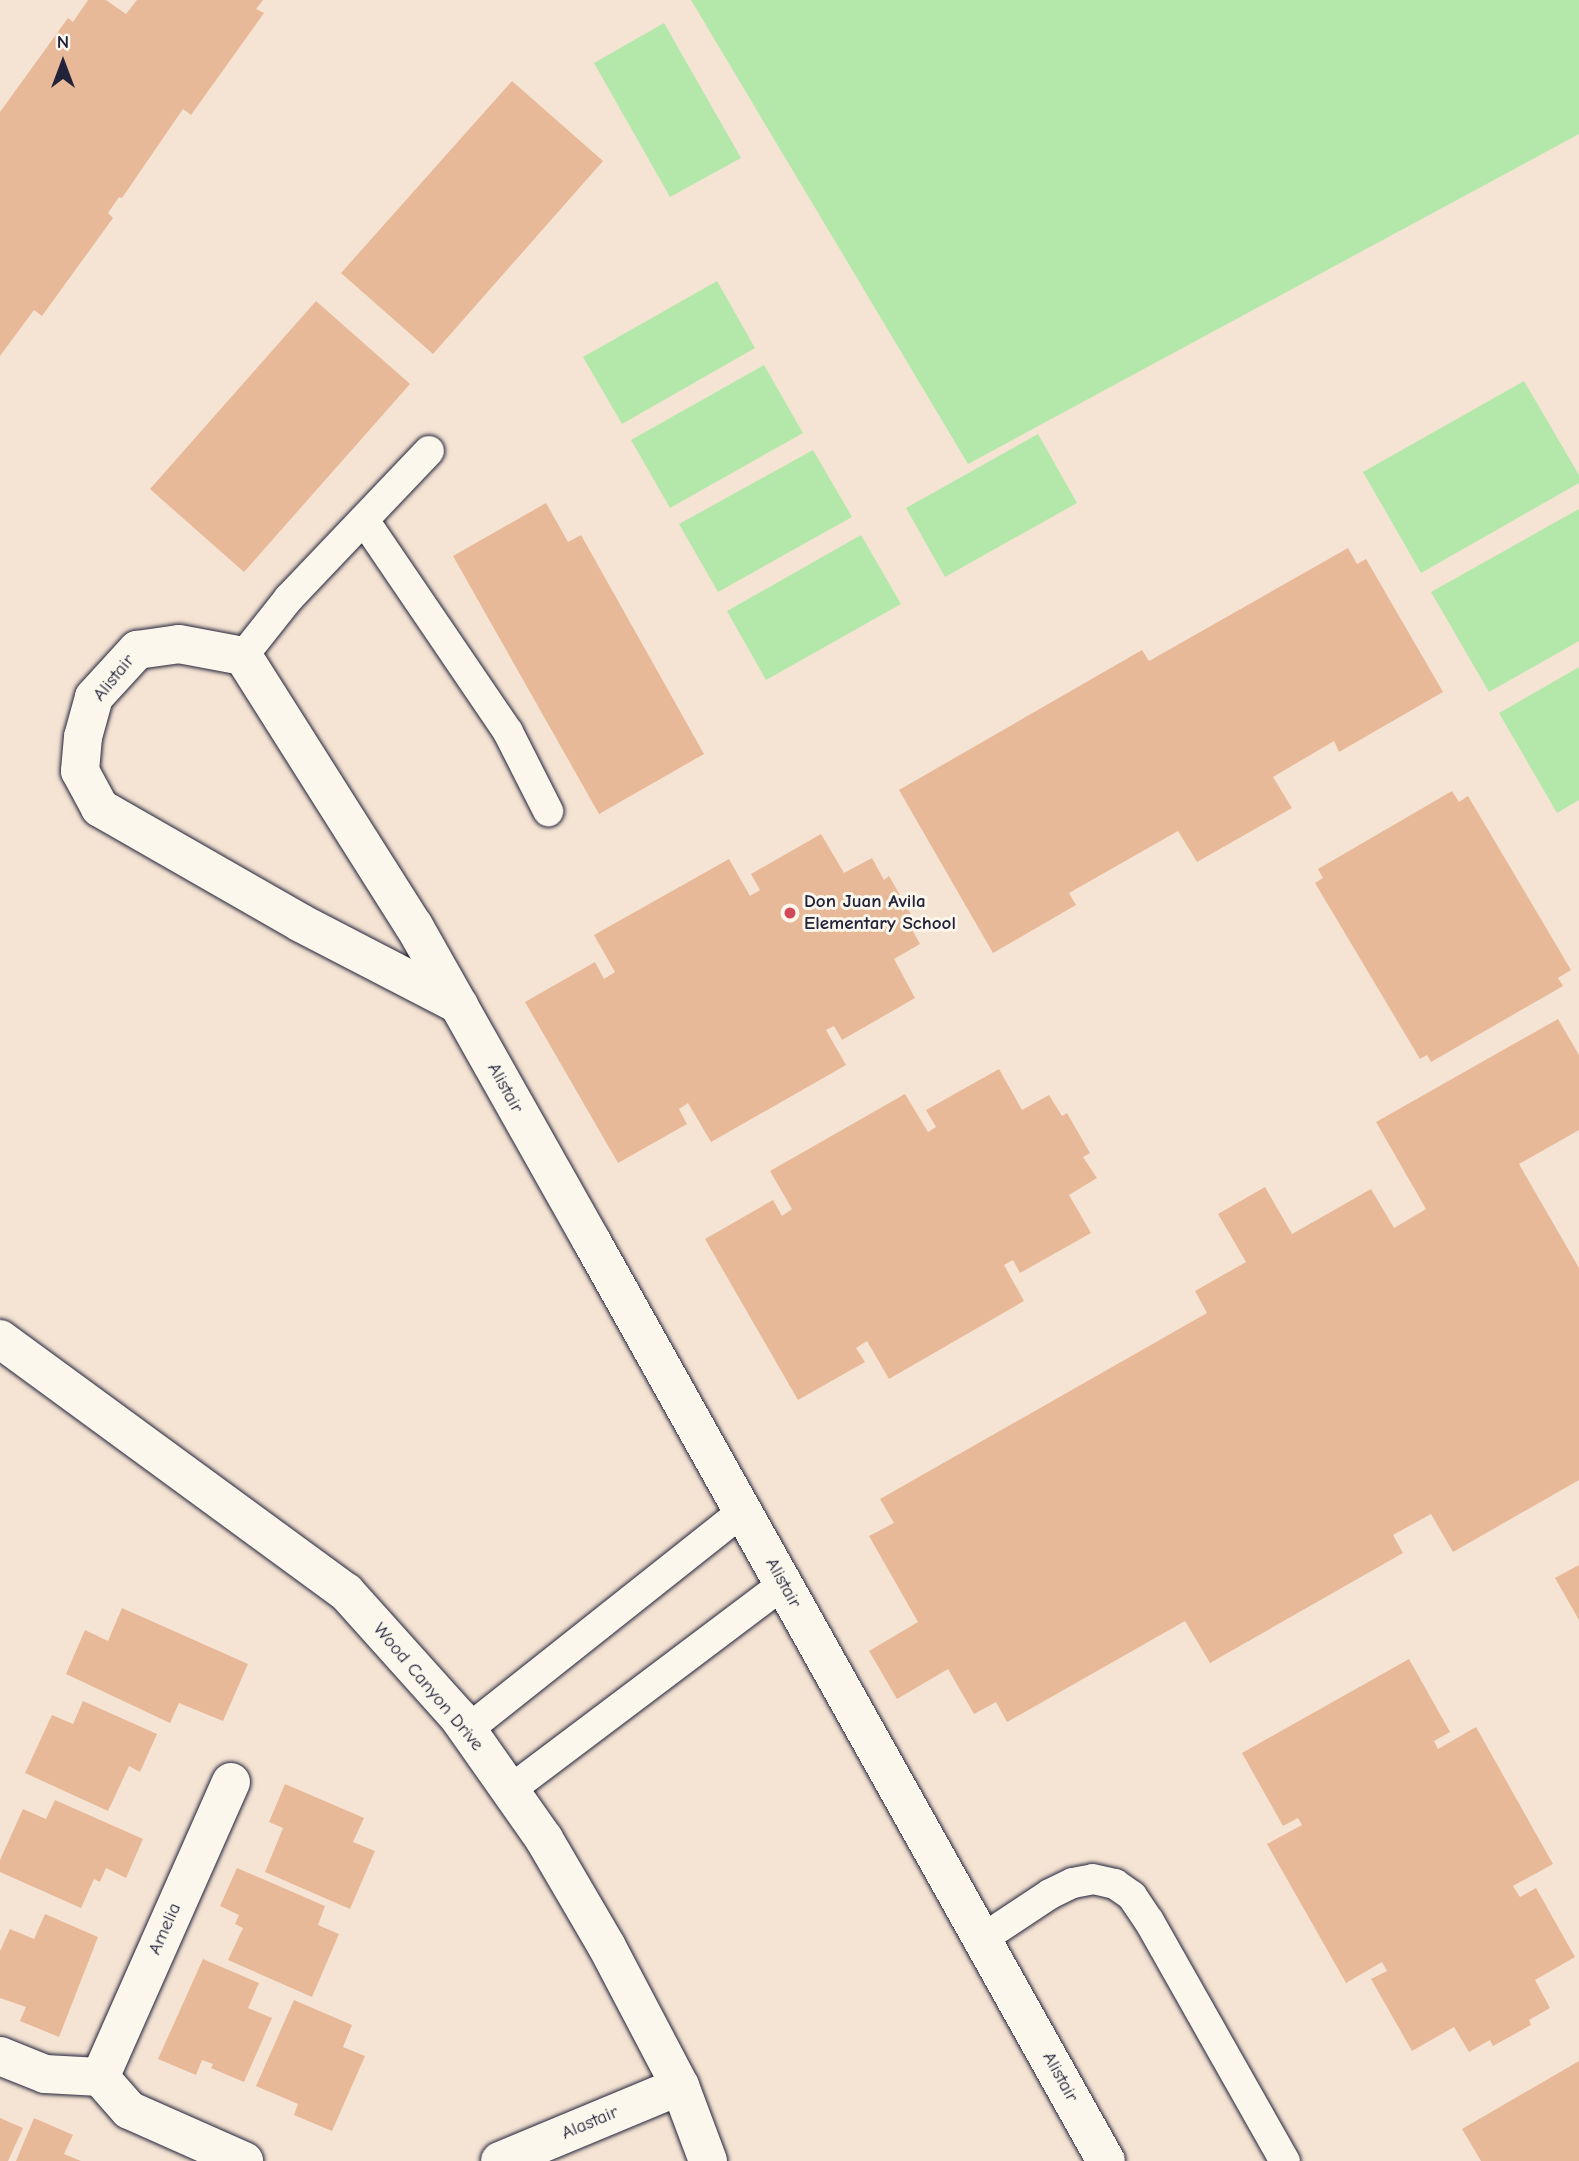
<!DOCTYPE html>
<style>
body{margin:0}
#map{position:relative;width:1579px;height:2161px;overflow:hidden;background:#f5e4d3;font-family:"Comic Neue",sans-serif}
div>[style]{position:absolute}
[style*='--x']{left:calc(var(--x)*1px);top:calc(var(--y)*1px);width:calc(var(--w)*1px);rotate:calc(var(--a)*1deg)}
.green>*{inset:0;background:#b4e8aa}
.building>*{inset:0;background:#e8b999}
.roads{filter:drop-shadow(0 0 2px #22223b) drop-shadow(0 0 2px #22223b)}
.service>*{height:30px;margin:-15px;padding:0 15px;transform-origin:15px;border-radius:15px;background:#fbf7ec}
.minor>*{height:38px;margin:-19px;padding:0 19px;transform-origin:19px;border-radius:19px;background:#fbf7ec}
.tertiary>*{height:38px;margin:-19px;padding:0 19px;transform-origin:19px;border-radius:19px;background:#fbf7ec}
.dots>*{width:19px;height:19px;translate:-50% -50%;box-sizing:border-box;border:4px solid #fbf7ec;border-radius:50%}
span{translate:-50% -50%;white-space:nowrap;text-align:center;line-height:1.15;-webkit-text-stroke:6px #fbf7ec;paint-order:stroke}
.street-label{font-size:19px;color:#22223b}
.poi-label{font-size:19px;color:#22223b;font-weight:700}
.left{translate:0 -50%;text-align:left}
.north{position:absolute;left:28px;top:28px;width:70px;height:70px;-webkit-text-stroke:5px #fbf7ec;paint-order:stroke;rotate:0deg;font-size:19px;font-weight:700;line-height:28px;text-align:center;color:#22223b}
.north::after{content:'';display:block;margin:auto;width:24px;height:32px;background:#22223b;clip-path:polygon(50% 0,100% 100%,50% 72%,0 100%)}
</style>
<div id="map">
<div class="green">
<i style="clip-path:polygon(691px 0,1579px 0,1579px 134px,968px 464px)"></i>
<i style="clip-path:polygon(664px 23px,741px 158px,670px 197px,594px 63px)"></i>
<i style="clip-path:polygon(717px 281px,755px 348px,622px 424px,583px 357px)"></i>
<i style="clip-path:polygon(764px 365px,803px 433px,670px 508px,631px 440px)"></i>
<i style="clip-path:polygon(1524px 381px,1579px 475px,1579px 483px,1421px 573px,1363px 472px)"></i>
<i style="clip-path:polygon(1038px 434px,1077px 503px,945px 577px,906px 508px)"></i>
<i style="clip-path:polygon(813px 450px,852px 517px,718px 592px,679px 524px)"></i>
<i style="clip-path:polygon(1579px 509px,1579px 641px,1489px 692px,1431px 592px)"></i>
<i style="clip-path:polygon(861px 535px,901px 604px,766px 680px,727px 611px)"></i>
<i style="clip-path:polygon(1579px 667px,1579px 800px,1557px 813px,1499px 713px)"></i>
</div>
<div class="building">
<i style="clip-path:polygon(88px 0,106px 0,126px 14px,137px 0,263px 0,256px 9px,264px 13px,191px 115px,183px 109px,122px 198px,119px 197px,108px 213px,113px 218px,42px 316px,34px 310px,0 356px,0 112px,68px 18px,73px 22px)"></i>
<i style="clip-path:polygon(512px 81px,603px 161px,433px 354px,341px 273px)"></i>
<i style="clip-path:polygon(316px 301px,410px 384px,244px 572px,150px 489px)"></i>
<i style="clip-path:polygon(546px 503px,568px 542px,581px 535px,704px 754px,599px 814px,453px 556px)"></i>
<i style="clip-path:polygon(1348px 548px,1357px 564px,1366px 559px,1443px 692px,1339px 752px,1334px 741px,1273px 777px,1292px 808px,1197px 862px,1178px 831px,1069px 893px,1076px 905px,993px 953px,899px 790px,1142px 650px,1149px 661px)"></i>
<i style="clip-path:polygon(1452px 791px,1459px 802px,1468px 796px,1571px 970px,1558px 978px,1563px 986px,1431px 1062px,1427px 1055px,1420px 1059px,1315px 883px,1323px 878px,1318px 869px)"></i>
<i style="clip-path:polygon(821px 834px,844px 873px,872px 858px,884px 880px,889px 876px,912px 916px,906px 919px,920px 944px,894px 959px,915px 998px,842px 1040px,834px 1026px,826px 1030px,846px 1065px,711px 1142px,688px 1103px,679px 1109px,687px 1124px,618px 1163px,525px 1002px,595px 962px,604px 979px,615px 972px,594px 935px,729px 859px,750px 896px,760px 890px,751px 874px)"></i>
<i style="clip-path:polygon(1558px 1019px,1579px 1055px,1579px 1130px,1519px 1164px,1579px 1268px,1579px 1480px,1453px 1552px,1431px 1514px,1393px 1535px,1403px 1553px,1210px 1663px,1185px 1621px,1007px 1722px,996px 1702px,974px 1714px,948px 1669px,897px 1699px,869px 1651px,918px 1622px,869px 1536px,894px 1523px,880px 1499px,1207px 1313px,1195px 1291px,1246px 1262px,1218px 1214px,1265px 1187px,1292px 1234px,1371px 1189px,1394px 1228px,1426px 1209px,1376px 1122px)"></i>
<i style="clip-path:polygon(999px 1069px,1022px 1110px,1049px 1095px,1062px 1116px,1067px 1113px,1090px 1153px,1083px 1157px,1097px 1178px,1069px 1195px,1091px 1233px,1020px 1273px,1013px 1260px,1004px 1265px,1024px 1301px,889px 1379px,867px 1341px,856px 1348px,865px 1362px,798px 1400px,705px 1239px,773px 1200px,782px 1216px,792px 1209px,770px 1171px,905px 1094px,928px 1132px,936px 1127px,926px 1110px)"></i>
<i style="clip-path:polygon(1579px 1565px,1579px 1620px,1555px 1578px)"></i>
<i style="clip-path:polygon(122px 1608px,248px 1664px,223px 1721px,179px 1703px,170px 1723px,66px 1674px,85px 1630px,108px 1641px)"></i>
<i style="clip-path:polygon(1409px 1659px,1450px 1732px,1434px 1741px,1438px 1749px,1476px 1727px,1553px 1864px,1513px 1886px,1520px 1897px,1536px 1888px,1575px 1957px,1535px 1980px,1550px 2008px,1529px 2020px,1531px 2025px,1493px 2046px,1490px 2040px,1469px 2052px,1454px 2027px,1412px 2051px,1371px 1979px,1387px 1971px,1382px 1962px,1346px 1983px,1267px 1844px,1302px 1825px,1298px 1818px,1283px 1826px,1242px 1753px)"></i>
<i style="clip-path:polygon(83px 1701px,157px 1734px,140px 1772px,129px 1766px,108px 1811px,25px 1773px,52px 1715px,73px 1724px)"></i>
<i style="clip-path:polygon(285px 1784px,364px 1818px,353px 1842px,375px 1851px,350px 1909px,265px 1872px,283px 1828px,269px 1822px)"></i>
<i style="clip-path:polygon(55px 1800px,143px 1839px,126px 1878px,106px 1868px,100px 1882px,94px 1879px,81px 1908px,0 1872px,0 1860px,23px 1809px,46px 1819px)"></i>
<i style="clip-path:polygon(237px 1868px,325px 1906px,318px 1925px,339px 1934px,312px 1997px,228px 1960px,243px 1928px,235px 1924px,239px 1915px,220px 1906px)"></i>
<i style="clip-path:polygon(45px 1914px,98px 1937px,59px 2037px,20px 2021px,26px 2007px,0 1998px,0 1951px,10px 1929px,34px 1939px)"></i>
<i style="clip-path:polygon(203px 1959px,259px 1983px,248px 2008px,272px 2018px,244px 2082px,211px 2068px,213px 2064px,202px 2060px,196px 2075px,158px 2059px)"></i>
<i style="clip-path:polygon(294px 2000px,352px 2025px,343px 2047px,365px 2056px,332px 2131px,294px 2115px,298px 2104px,256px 2086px)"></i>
<i style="clip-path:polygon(1579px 2061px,1579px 2161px,1481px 2161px,1462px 2129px)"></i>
<i style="clip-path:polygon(0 2118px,23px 2128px,8px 2161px,0 2161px)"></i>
<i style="clip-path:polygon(34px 2118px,73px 2135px,64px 2154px,81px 2161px,16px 2161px)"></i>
</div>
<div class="roads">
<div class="service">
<i style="--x:364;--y:520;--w:256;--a:55.8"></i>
<i style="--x:508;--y:732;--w:89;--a:63.1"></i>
<i style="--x:243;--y:656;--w:74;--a:-51.6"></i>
<i style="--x:289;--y:598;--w:203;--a:-46.4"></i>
<i style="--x:467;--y:1730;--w:352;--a:-38.4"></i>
<i style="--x:510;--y:1790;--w:342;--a:-37"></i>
<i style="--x:982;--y:1939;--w:82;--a:-33.5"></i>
<i style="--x:1050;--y:1894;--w:25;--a:-26"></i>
<i style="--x:1073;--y:1883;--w:20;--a:-11"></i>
<i style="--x:1093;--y:1879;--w:23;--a:13"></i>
<i style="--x:1115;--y:1884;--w:21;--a:35"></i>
<i style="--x:1132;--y:1896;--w:30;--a:56"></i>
<i style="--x:1149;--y:1921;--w:276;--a:60.5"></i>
</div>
<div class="minor">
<i style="--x:459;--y:1005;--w:178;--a:-152.6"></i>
<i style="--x:301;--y:923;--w:232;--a:-150.2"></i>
<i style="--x:100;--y:808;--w:42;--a:-118.4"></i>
<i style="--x:80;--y:771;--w:34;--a:-85"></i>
<i style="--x:83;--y:737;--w:41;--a:-74.6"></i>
<i style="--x:94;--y:697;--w:64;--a:-47.5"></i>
<i style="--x:137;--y:650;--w:42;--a:-8.1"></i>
<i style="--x:179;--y:644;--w:65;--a:10.6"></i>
<i style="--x:243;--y:656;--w:320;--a:57.7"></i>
<i style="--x:414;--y:926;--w:360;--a:60.6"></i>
<i style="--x:591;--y:1240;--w:1055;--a:60.79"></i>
<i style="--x:231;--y:1782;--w:323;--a:113.9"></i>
<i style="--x:100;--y:2077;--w:44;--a:48.7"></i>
<i style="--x:129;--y:2110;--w:126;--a:23.9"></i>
<i style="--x:0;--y:2056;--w:48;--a:21.8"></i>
<i style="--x:45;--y:2074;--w:55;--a:3.1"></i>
<i style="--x:500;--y:2161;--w:195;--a:-22.6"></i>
</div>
<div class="tertiary">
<i style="--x:0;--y:1339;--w:429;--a:36.2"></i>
<i style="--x:346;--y:1592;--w:169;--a:48.1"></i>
<i style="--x:459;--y:1718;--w:148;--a:54.9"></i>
<i style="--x:544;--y:1839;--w:123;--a:59.7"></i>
<i style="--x:606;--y:1945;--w:159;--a:62.3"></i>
<i style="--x:680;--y:2086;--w:80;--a:69.5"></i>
</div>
</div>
<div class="dots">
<i style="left:790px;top:913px;background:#d1495b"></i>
</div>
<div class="street-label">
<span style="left:114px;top:678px;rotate:-51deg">Alistair</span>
<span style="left:505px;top:1088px;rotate:61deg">Alistair</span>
<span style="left:783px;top:1583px;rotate:61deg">Alistair</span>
<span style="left:428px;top:1687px;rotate:50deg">Wood Canyon Drive</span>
<span style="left:165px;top:1929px;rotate:-66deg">Amelia</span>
<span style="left:1060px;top:2077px;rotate:61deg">Alistair</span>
<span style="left:590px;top:2123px;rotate:-23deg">Alastair</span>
</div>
<div class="poi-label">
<span class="left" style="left:804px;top:913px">Don Juan Avila<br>Elementary School</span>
</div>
<div class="north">N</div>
</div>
